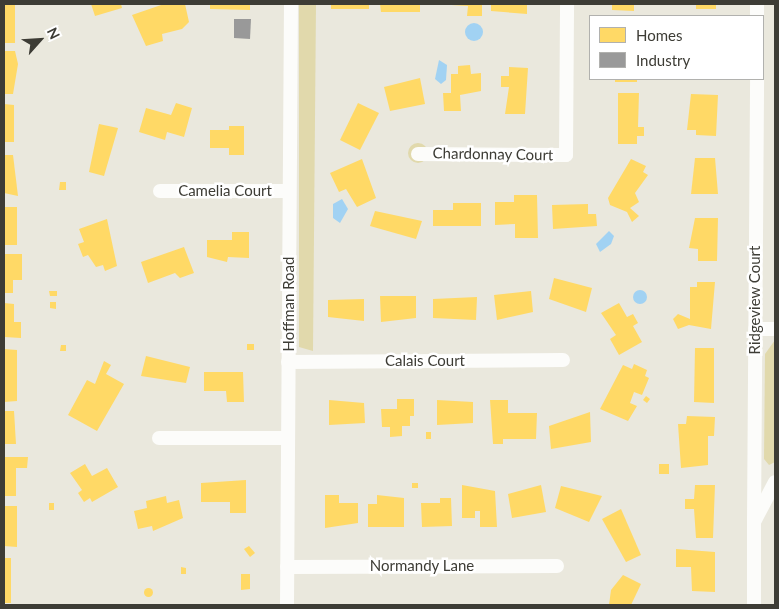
<!DOCTYPE html>
<style>
body{margin:0}
#map{position:relative;width:779px;height:609px;overflow:hidden;background:#eae8dd;font-family:Lato,sans-serif}
div>[style]{position:absolute}
[style*='--x']{left:calc(var(--x)*1px);top:calc(var(--y)*1px);width:calc(var(--w)*1px);rotate:calc(var(--a)*1deg)}
.green>*{inset:0;background:#e1d9ac}
.round{border-radius:50%}
.water>*{inset:0;background:#a1d2f3}
.homes>*{inset:0;background:#ffd966}
.industry>*{inset:0;background:#999}
.minor>*{height:14px;margin:-7px;padding:0 7px;transform-origin:7px;border-radius:7px;background:#fcfcfa}
span{translate:-50% -50%;white-space:nowrap;text-align:center;line-height:1.15;-webkit-text-stroke:5px #fff;paint-order:stroke}
.street-label{font-size:15px;color:#3d3c35}
.frame{position:absolute;inset:0;border:5px solid #3d3c35;pointer-events:none}
.legend{position:absolute;left:589px;top:15px;width:175px;height:65px;box-sizing:border-box;background:#fff;border:1px solid #b1b1ae;margin:0;padding:6px 9px;list-style:none;font-size:15px;color:#3d3c35}
.legend li{display:flex;align-items:center;gap:10px;height:25px}
.legend b{width:25px;border:1px solid #b1b1ae}
.north{position:absolute;left:15px;top:15px;width:50px;height:50px;-webkit-text-stroke:4px #fff;paint-order:stroke;rotate:64deg;font-size:14px;font-weight:700;line-height:20px;text-align:center;color:#3d3c35}
.north::after{content:'';display:block;margin:auto;width:18px;height:22px;background:#3d3c35;clip-path:polygon(50% 0,100% 100%,50% 72%,0 100%)}
</style>
<div id="map">
<div class="green">
<i style="clip-path:polygon(299px 4px,316px 4px,313px 351px,299px 347px)"></i>
<i class="round" style="left:408px;top:143px;width:20px;height:20px"></i>
<i style="clip-path:polygon(775px 340px,775px 462px,769px 465px,764px 459px,765px 354px)"></i>
</div>
<div class="water">
<i class="round" style="left:465px;top:23px;width:18px;height:18px"></i>
<i style="clip-path:polygon(439px 60px,447px 65px,446px 80px,441px 84px,435px 79px)"></i>
<i style="clip-path:polygon(342px 199px,348px 209px,340px 223px,333px 218px,333px 204px)"></i>
<i style="clip-path:polygon(609px 231px,614px 236px,611px 244px,600px 252px,596px 244px)"></i>
<i class="round" style="left:633px;top:290px;width:14px;height:14px"></i>
</div>
<div class="homes">
<i style="clip-path:polygon(91px 4px,121px 4px,122px 8px,95px 16px)"></i>
<i style="clip-path:polygon(164px 4px,185px 4px,189px 22px,182px 29px,162px 34px,163px 41px,146px 46px,132px 15px)"></i>
<i style="clip-path:polygon(210px 4px,250px 4px,250px 10px,210px 9px)"></i>
<i style="clip-path:polygon(331px 4px,369px 4px,369px 9px,331px 9px)"></i>
<i style="clip-path:polygon(380px 4px,420px 4px,420px 12px,381px 12px)"></i>
<i style="clip-path:polygon(482px 4px,482px 16px,467px 16px,468px 6px,451px 5px)"></i>
<i style="clip-path:polygon(491px 4px,527px 4px,527px 14px,491px 11px)"></i>
<i style="clip-path:polygon(612px 4px,634px 4px,634px 11px,612px 10px)"></i>
<i style="clip-path:polygon(696px 4px,716px 4px,716px 9px,696px 9px)"></i>
<i style="clip-path:polygon(4px 5px,15px 5px,15px 43px,4px 43px)"></i>
<i style="clip-path:polygon(4px 51px,15px 51px,18px 64px,13px 94px,4px 94px)"></i>
<i style="clip-path:polygon(470px 65px,471px 74px,481px 73px,481px 91px,460px 95px,461px 111px,444px 111px,443px 93px,451px 93px,451px 74px,458px 74px,458px 66px)"></i>
<i style="clip-path:polygon(509px 67px,528px 68px,525px 114px,505px 114px,509px 87px,501px 87px,501px 76px,509px 76px)"></i>
<i style="clip-path:polygon(420px 78px,425px 104px,390px 111px,384px 87px)"></i>
<i style="clip-path:polygon(615px 79px,637px 79px,637px 82px,615px 82px)"></i>
<i style="clip-path:polygon(618px 93px,639px 93px,638px 127px,644px 127px,644px 136px,637px 136px,637px 144px,618px 144px)"></i>
<i style="clip-path:polygon(691px 94px,718px 95px,716px 136px,696px 135px,696px 130px,687px 130px)"></i>
<i style="clip-path:polygon(176px 103px,192px 108px,184px 137px,167px 132px,165px 140px,139px 132px,146px 108px,171px 115px)"></i>
<i style="clip-path:polygon(358px 103px,379px 113px,360px 150px,340px 140px)"></i>
<i style="clip-path:polygon(4px 104px,14px 105px,14px 142px,4px 142px)"></i>
<i style="clip-path:polygon(99px 124px,118px 128px,104px 176px,89px 172px)"></i>
<i style="clip-path:polygon(229px 126px,244px 126px,244px 155px,229px 155px,229px 148px,210px 148px,210px 130px,229px 130px)"></i>
<i style="clip-path:polygon(4px 155px,13px 155px,18px 196px,4px 193px)"></i>
<i style="clip-path:polygon(695px 158px,715px 158px,718px 194px,691px 194px)"></i>
<i style="clip-path:polygon(362px 159px,376px 198px,357px 207px,346px 189px,339px 192px,330px 173px)"></i>
<i style="clip-path:polygon(631px 159px,646px 166px,643px 172px,648px 175px,635px 193px,639px 202px,630px 208px,639px 216px,632px 222px,627px 212px,610px 205px,608px 198px)"></i>
<i style="clip-path:polygon(60px 182px,66px 182px,66px 190px,59px 190px)"></i>
<i style="clip-path:polygon(514px 195px,537px 195px,538px 238px,515px 238px,515px 224px,495px 225px,495px 202px,514px 202px)"></i>
<i style="clip-path:polygon(453px 203px,481px 203px,481px 226px,433px 226px,433px 210px,453px 210px)"></i>
<i style="clip-path:polygon(588px 204px,588px 214px,596px 214px,597px 226px,553px 229px,552px 205px)"></i>
<i style="clip-path:polygon(4px 207px,17px 207px,17px 245px,4px 245px)"></i>
<i style="clip-path:polygon(375px 211px,422px 221px,416px 239px,370px 226px)"></i>
<i style="clip-path:polygon(695px 218px,718px 218px,717px 261px,698px 261px,698px 249px,689px 248px)"></i>
<i style="clip-path:polygon(107px 219px,117px 266px,105px 271px,103px 265px,96px 267px,88px 255px,83px 257px,78px 244px,84px 242px,79px 229px)"></i>
<i style="clip-path:polygon(232px 232px,249px 232px,249px 258px,228px 257px,227px 262px,207px 257px,207px 240px,232px 240px)"></i>
<i style="clip-path:polygon(184px 247px,194px 273px,180px 278px,175px 273px,148px 283px,141px 262px)"></i>
<i style="clip-path:polygon(4px 254px,22px 254px,22px 280px,13px 280px,13px 293px,4px 293px)"></i>
<i style="clip-path:polygon(554px 278px,592px 288px,586px 312px,549px 299px)"></i>
<i style="clip-path:polygon(697px 282px,715px 282px,711px 329px,689px 325px,678px 329px,673px 319px,678px 314px,690px 319px,690px 287px,697px 287px)"></i>
<i style="clip-path:polygon(49px 291px,57px 291px,57px 296px,50px 296px)"></i>
<i style="clip-path:polygon(531px 291px,533px 312px,497px 320px,494px 295px)"></i>
<i style="clip-path:polygon(380px 296px,416px 296px,416px 318px,381px 322px)"></i>
<i style="clip-path:polygon(477px 297px,476px 320px,433px 318px,433px 299px)"></i>
<i style="clip-path:polygon(364px 299px,364px 321px,328px 317px,328px 300px)"></i>
<i style="clip-path:polygon(50px 302px,56px 302px,56px 309px,50px 308px)"></i>
<i style="clip-path:polygon(4px 303px,14px 304px,14px 322px,21px 322px,21px 338px,4px 337px)"></i>
<i style="clip-path:polygon(619px 303px,627px 317px,633px 314px,638px 323px,633px 326px,642px 342px,619px 355px,610px 339px,616px 335px,601px 313px)"></i>
<i style="clip-path:polygon(247px 344px,254px 344px,254px 350px,247px 350px)"></i>
<i style="clip-path:polygon(61px 345px,66px 345px,66px 351px,60px 351px)"></i>
<i style="clip-path:polygon(695px 348px,714px 348px,714px 403px,694px 402px)"></i>
<i style="clip-path:polygon(4px 349px,17px 350px,17px 401px,4px 402px)"></i>
<i style="clip-path:polygon(146px 356px,190px 367px,186px 383px,141px 376px)"></i>
<i style="clip-path:polygon(104px 361px,111px 365px,106px 374px,124px 384px,97px 431px,68px 415px,87px 380px,95px 384px)"></i>
<i style="clip-path:polygon(634px 364px,647px 370px,645px 376px,649px 378px,642px 395px,634px 392px,630px 403px,637px 406px,628px 421px,600px 409px,623px 365px,632px 369px)"></i>
<i style="clip-path:polygon(204px 372px,243px 372px,244px 402px,227px 402px,226px 391px,204px 391px)"></i>
<i style="clip-path:polygon(646px 396px,650px 399px,647px 403px,643px 400px)"></i>
<i style="clip-path:polygon(397px 399px,414px 399px,414px 416px,410px 416px,410px 426px,402px 426px,402px 436px,390px 437px,390px 427px,382px 427px,381px 409px,397px 409px)"></i>
<i style="clip-path:polygon(329px 400px,364px 403px,365px 423px,329px 425px)"></i>
<i style="clip-path:polygon(437px 400px,473px 402px,473px 423px,437px 425px)"></i>
<i style="clip-path:polygon(490px 400px,508px 400px,508px 413px,537px 413px,536px 439px,503px 439px,503px 444px,493px 444px)"></i>
<i style="clip-path:polygon(4px 411px,14px 411px,16px 444px,4px 444px)"></i>
<i style="clip-path:polygon(590px 412px,591px 442px,551px 449px,549px 426px)"></i>
<i style="clip-path:polygon(687px 416px,715px 417px,714px 436px,708px 436px,708px 465px,681px 468px,678px 424px,686px 424px)"></i>
<i style="clip-path:polygon(426px 432px,431px 432px,431px 439px,426px 439px)"></i>
<i style="clip-path:polygon(4px 457px,28px 457px,27px 468px,16px 468px,16px 496px,4px 496px)"></i>
<i style="clip-path:polygon(85px 464px,92px 476px,107px 468px,118px 487px,92px 502px,90px 498px,84px 502px,78px 493px,82px 490px,70px 473px)"></i>
<i style="clip-path:polygon(659px 464px,669px 464px,669px 474px,659px 474px)"></i>
<i style="clip-path:polygon(246px 480px,246px 513px,230px 513px,230px 502px,201px 502px,201px 483px)"></i>
<i style="clip-path:polygon(412px 483px,418px 483px,418px 488px,412px 488px)"></i>
<i style="clip-path:polygon(462px 485px,495px 491px,497px 527px,480px 527px,480px 511px,475px 511px,475px 518px,462px 518px)"></i>
<i style="clip-path:polygon(541px 485px,546px 512px,512px 518px,508px 494px)"></i>
<i style="clip-path:polygon(695px 485px,715px 485px,713px 538px,696px 538px,694px 509px,685px 509px,685px 499px,694px 499px)"></i>
<i style="clip-path:polygon(561px 486px,602px 496px,589px 522px,555px 508px)"></i>
<i style="clip-path:polygon(325px 495px,339px 495px,339px 503px,358px 503px,358px 523px,325px 528px)"></i>
<i style="clip-path:polygon(377px 495px,404px 498px,404px 527px,368px 527px,368px 504px,377px 504px)"></i>
<i style="clip-path:polygon(166px 496px,167px 503px,179px 500px,183px 518px,153px 531px,152px 526px,138px 529px,134px 511px,147px 508px,146px 501px)"></i>
<i style="clip-path:polygon(440px 498px,451px 498px,452px 526px,422px 527px,421px 503px,440px 503px)"></i>
<i style="clip-path:polygon(49px 503px,54px 503px,54px 510px,49px 510px)"></i>
<i style="clip-path:polygon(4px 506px,17px 506px,17px 547px,4px 546px)"></i>
<i style="clip-path:polygon(621px 509px,641px 555px,626px 562px,602px 519px)"></i>
<i style="clip-path:polygon(249px 546px,255px 553px,250px 557px,244px 549px)"></i>
<i style="clip-path:polygon(676px 549px,715px 552px,715px 592px,692px 591px,691px 567px,676px 567px)"></i>
<i style="clip-path:polygon(4px 558px,11px 558px,11px 603px,4px 603px)"></i>
<i style="clip-path:polygon(181px 567px,186px 568px,186px 574px,181px 574px)"></i>
<i style="clip-path:polygon(241px 574px,250px 574px,250px 589px,241px 590px)"></i>
<i style="clip-path:polygon(623px 575px,641px 584px,631px 605px,609px 605px,611px 590px)"></i>
<i class="round" style="left:143.5px;top:587.5px;width:9px;height:9px"></i>
</div>
<div class="industry">
<i style="clip-path:polygon(234px 19px,251px 19px,250px 39px,234px 38px)"></i>
</div>
<div class="minor">
<i style="--x:757;--y:16;--w:12;--a:-90"></i>
<i style="--x:418;--y:154;--w:148;--a:0.4"></i>
<i style="--x:566;--y:155;--w:151;--a:-89.6"></i>
<i style="--x:160;--y:191;--w:129;--a:0"></i>
<i style="--x:755;--y:329;--w:20;--a:0"></i>
<i style="--x:288;--y:362;--w:275;--a:-0.4"></i>
<i style="--x:159;--y:438;--w:129;--a:0"></i>
<i style="--x:754;--y:522;--w:443;--a:-89.6"></i>
<i style="--x:287;--y:567;--w:270;--a:-0.2"></i>
<i style="--x:287;--y:605;--w:601;--a:-89.62"></i>
<i style="--x:754;--y:605;--w:83;--a:-90"></i>
<i style="--x:754;--y:522;--w:45;--a:-62.3"></i>
</div>
<div class="street-label">
<span style="left:493px;top:154px;rotate:1deg">Chardonnay Court</span>
<span style="left:225px;top:191px">Camelia Court</span>
<span style="left:755px;top:300px;rotate:-90deg">Ridgeview Court</span>
<span style="left:289px;top:304px;rotate:-90deg">Hoffman Road</span>
<span style="left:425px;top:361px">Calais Court</span>
<span style="left:422px;top:566px">Normandy Lane</span>
</div>
<div class="frame"></div>
<ul class="legend">
<li><b style="height:14px;background:#ffd966"></b>Homes</li>
<li><b style="height:14px;background:#999"></b>Industry</li>
</ul>
<div class="north">N</div>
</div>
